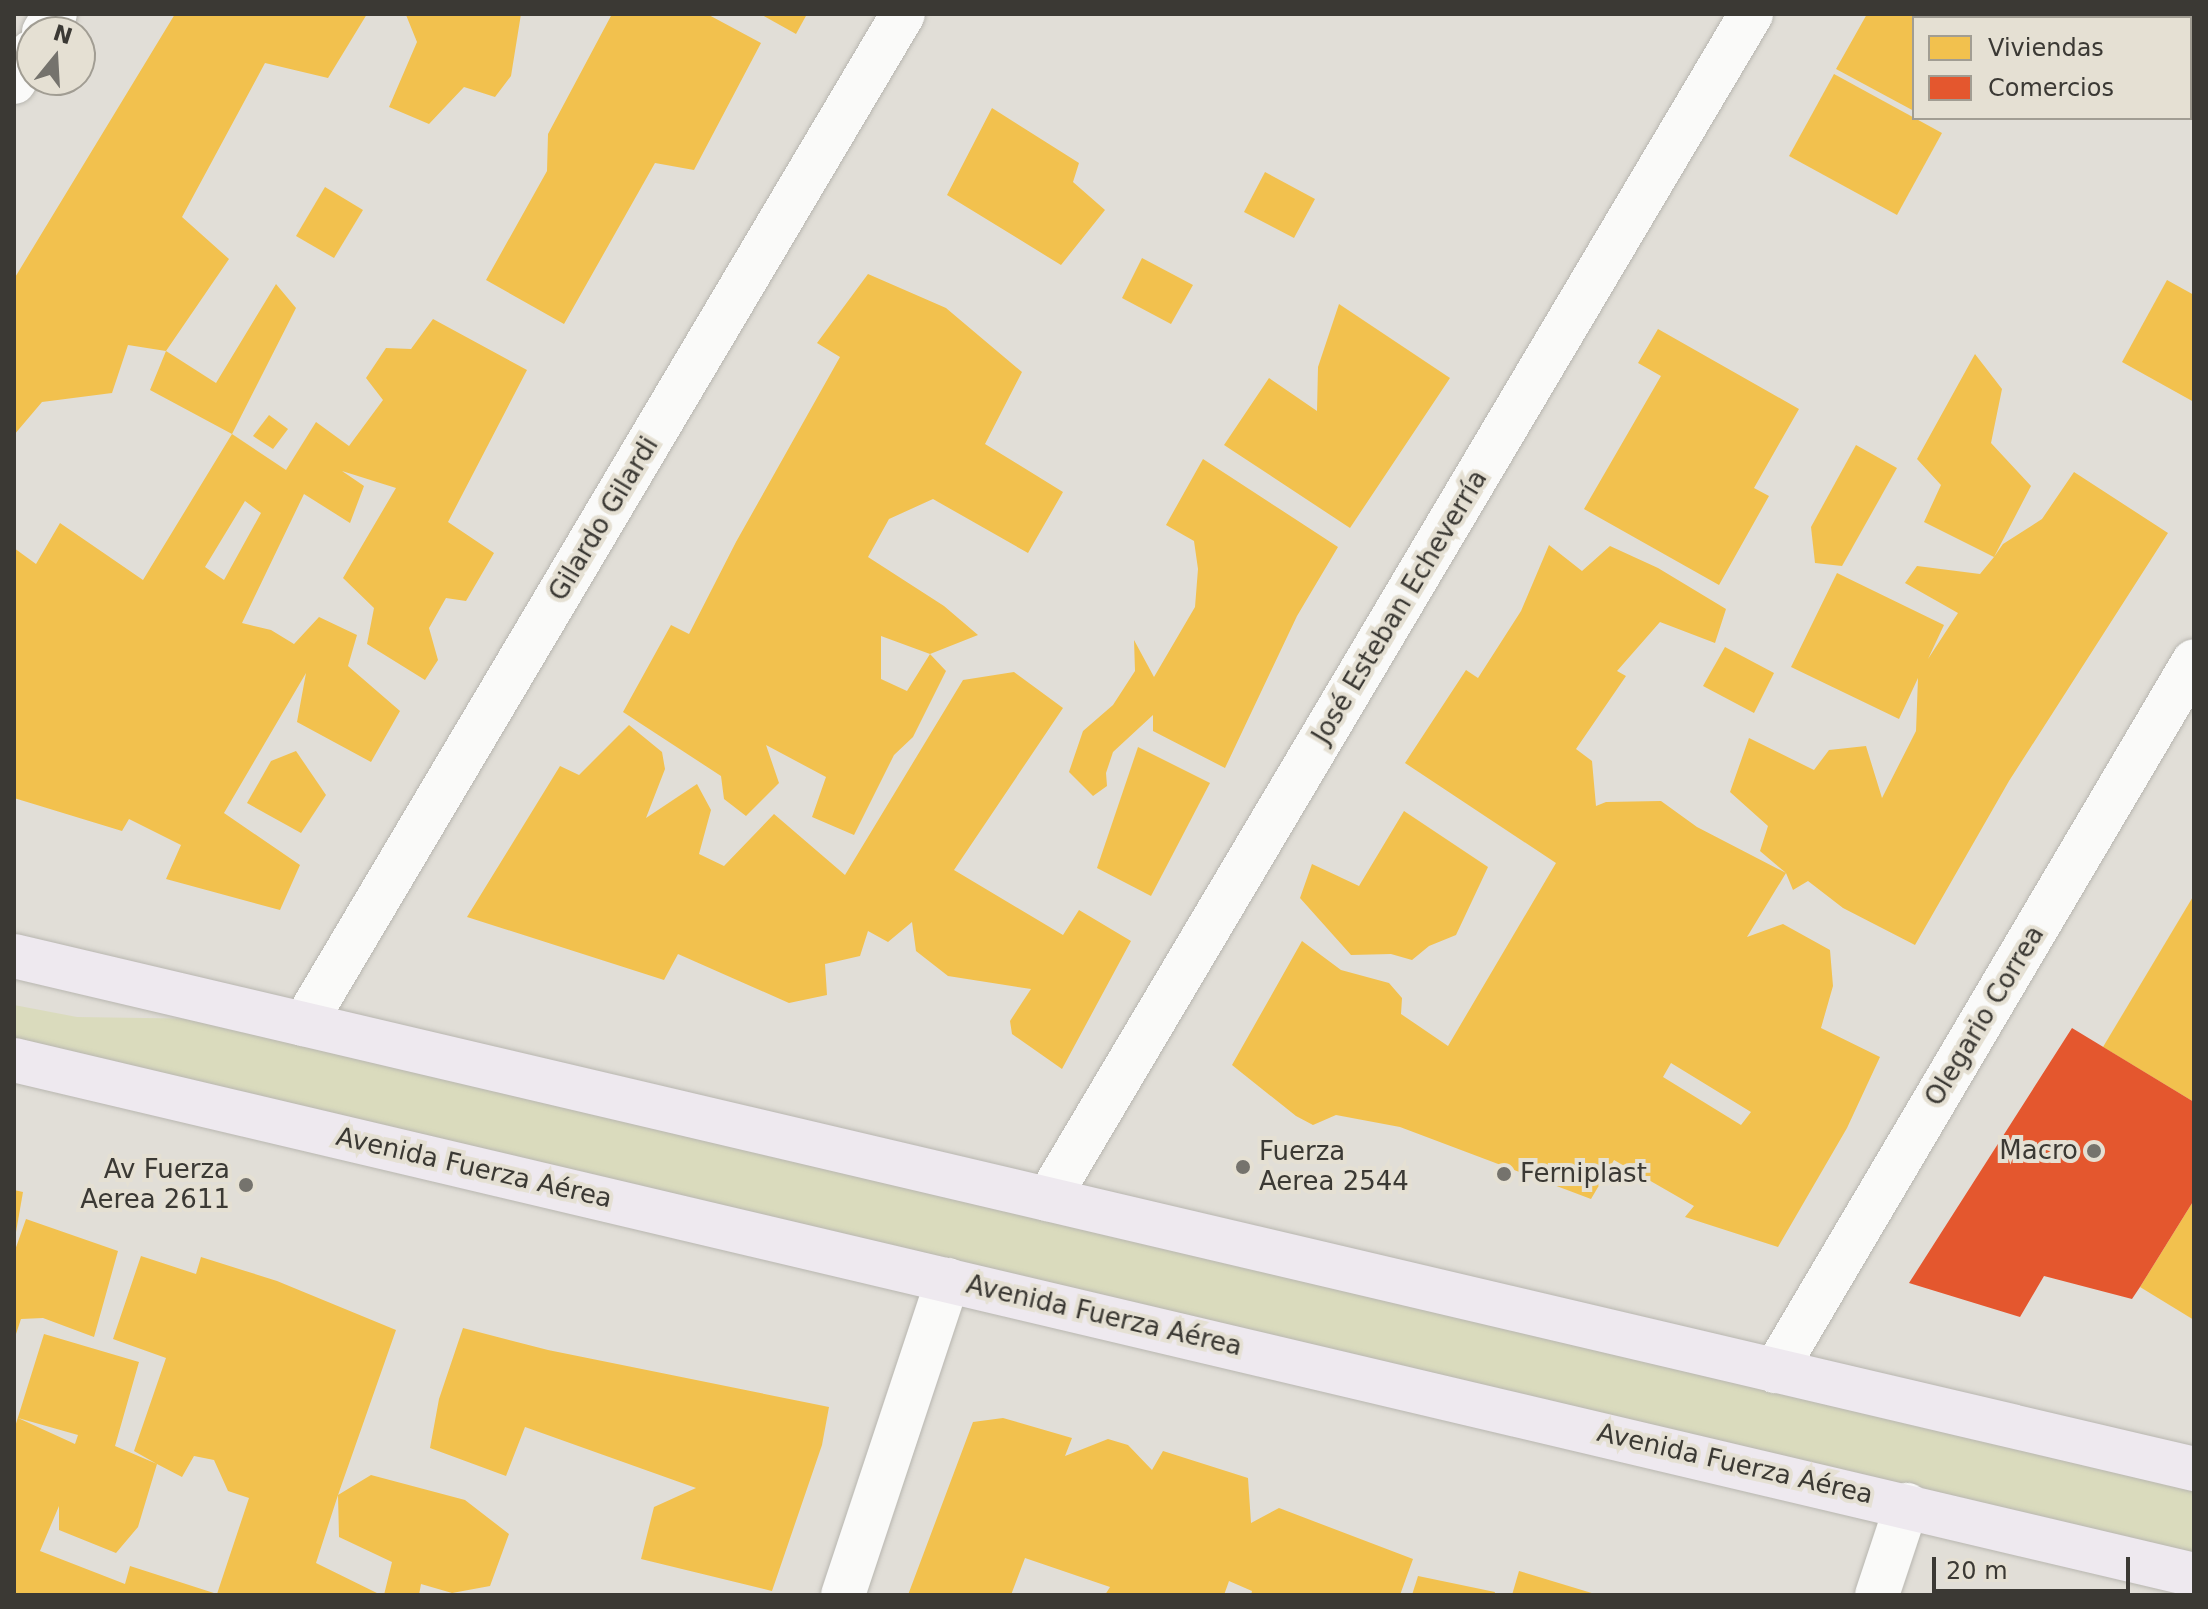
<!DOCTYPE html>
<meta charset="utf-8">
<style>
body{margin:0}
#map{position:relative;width:2208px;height:1609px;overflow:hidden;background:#e1ded7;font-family:"DejaVu Sans",sans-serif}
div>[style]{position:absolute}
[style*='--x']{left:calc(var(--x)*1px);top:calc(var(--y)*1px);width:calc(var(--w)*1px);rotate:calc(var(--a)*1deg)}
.green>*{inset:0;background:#dadbbd}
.homes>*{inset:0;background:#f2c14e}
.shops>*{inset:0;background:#e4572e}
.roads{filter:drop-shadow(0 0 2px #b8b6b0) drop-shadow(0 0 2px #b8b6b0)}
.street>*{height:44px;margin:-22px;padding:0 22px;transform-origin:22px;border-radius:22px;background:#fafaf9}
.primary>*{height:44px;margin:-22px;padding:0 22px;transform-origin:22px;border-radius:22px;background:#eee9ef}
.dots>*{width:22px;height:22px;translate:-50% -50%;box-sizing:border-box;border:4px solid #e5e0d3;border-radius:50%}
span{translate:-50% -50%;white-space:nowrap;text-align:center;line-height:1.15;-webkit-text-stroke:8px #e5e0d3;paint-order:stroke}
.street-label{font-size:26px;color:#3b3934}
.poi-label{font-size:26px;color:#3b3934}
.right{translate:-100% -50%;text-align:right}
.left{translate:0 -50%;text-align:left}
.frame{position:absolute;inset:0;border:16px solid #3b3934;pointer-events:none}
.legend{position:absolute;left:1912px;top:16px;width:280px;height:104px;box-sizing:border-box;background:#e5e0d3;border:2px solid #a19d93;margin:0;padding:10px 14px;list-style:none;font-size:24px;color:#3b3934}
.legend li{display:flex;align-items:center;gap:16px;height:40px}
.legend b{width:40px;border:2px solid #a19d93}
.north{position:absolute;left:16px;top:16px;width:80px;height:80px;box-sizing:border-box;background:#e5e0d3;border:2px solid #a19d93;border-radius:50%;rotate:18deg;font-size:22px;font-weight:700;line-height:32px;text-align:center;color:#3b3934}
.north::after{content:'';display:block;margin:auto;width:28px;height:36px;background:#75736d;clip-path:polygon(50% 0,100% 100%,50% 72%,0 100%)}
.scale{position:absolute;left:1932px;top:1557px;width:198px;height:36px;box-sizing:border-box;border:4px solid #3b3934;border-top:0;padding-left:10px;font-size:24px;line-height:28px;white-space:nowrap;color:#3b3934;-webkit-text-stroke:6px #e5e0d3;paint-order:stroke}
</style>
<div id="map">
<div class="green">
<i style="clip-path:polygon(14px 1005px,77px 1017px,211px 1019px,2194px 1469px,2194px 1575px,14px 1060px)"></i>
</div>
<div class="homes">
<i style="clip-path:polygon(175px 14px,367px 14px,328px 78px,265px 63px,182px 217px,229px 259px,166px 351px,128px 345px,112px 393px,42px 402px,14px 435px,14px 279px)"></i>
<i style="clip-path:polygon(521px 14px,511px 76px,495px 97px,464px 87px,429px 124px,389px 107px,417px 42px,406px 15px)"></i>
<i style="clip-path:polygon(612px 14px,707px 14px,761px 43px,694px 170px,655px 163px,564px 324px,486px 280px,547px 171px,548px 134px)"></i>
<i style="clip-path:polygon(760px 14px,807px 14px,796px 34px)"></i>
<i style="clip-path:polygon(1867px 14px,1932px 14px,1939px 18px,1914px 18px,1914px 111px,1836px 69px)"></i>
<i style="clip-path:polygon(1834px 74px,1942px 133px,1897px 215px,1789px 156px)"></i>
<i style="clip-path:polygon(992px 108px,1079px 163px,1073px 182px,1105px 210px,1061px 265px,947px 195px)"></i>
<i style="clip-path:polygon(1265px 172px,1315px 199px,1294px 238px,1244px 212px)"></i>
<i style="clip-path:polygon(325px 187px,363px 210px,334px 258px,296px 236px)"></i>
<i style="clip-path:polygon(1142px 258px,1193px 285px,1171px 324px,1122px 298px)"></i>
<i style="clip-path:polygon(868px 274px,946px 308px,1022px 372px,985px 444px,1063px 492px,1028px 553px,933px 499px,889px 519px,868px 557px,944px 606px,978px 635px,930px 654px,881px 636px,881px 679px,907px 691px,930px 654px,946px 671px,913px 737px,894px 755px,854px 835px,812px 817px,826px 777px,766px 745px,779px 783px,746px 816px,724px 799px,721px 776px,623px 712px,671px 625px,689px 634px,736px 542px,840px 357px,817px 343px)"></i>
<i style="clip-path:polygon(2167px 280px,2194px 295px,2194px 402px,2122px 362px)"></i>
<i style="clip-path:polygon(276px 284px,296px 308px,232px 434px,150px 390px,166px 351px,216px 383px)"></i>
<i style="clip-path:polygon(1339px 304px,1450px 378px,1350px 528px,1224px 445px,1269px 378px,1317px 411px,1318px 367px)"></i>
<i style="clip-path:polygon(evenodd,433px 319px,527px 370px,448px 522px,494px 553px,466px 601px,446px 598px,429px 628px,438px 660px,425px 680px,367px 644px,374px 608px,343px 578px,396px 488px,342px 471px,364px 486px,350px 523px,304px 494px,242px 623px,271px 630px,294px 644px,319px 617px,357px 635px,348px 666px,400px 711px,371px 762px,297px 722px,306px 673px,224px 813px,300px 865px,280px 910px,166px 879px,181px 845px,129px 819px,122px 831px,14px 798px,14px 548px,36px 564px,60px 523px,143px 580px,232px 434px,286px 470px,316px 422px,349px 446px,383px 400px,366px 378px,386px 348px,411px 349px,433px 319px,245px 501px,261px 513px,224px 580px,205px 567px,245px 501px)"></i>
<i style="clip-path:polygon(1658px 329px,1799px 409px,1754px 488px,1769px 496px,1719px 585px,1584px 509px,1661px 376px,1638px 363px)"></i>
<i style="clip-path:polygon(evenodd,1975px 354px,2002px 389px,1991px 443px,2031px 486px,1994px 557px,2003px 544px,2042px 519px,2074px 472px,2168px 533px,2009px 781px,1915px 945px,1843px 908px,1808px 881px,1793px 890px,1786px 873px,1747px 937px,1783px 924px,1830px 950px,1833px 986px,1821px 1028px,1880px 1057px,1847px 1128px,1778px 1247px,1685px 1217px,1694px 1206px,1614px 1160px,1591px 1199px,1400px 1127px,1336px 1115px,1313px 1125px,1296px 1116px,1232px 1065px,1302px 941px,1341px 970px,1389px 983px,1402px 998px,1401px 1014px,1448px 1046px,1556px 863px,1405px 763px,1466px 670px,1478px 678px,1521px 611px,1549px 545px,1582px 571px,1610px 546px,1658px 568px,1726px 609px,1715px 643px,1660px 622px,1617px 671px,1626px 676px,1576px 749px,1592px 761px,1596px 806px,1606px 802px,1661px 801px,1697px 827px,1786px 873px,1760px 851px,1768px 826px,1730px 792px,1749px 738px,1814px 770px,1829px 750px,1866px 746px,1882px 798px,1916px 731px,1918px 678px,1899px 719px,1791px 667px,1837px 573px,1944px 625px,1928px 659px,1958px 613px,1905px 583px,1917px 566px,1980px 574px,1994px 557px,1924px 522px,1941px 485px,1917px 459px,1975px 354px,1671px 1063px,1751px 1112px,1741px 1125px,1663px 1077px,1671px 1063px)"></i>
<i style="clip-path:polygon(269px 415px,288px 429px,273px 449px,253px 436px)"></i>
<i style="clip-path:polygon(1856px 445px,1897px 468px,1842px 566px,1815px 563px,1811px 527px)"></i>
<i style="clip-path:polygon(1203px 459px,1338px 547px,1297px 616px,1225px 768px,1153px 731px,1153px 715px,1113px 752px,1106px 773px,1107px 786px,1093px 796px,1069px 772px,1083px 731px,1113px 705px,1135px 671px,1134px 640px,1154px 677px,1195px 607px,1198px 569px,1194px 541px,1166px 525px)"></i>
<i style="clip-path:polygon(1725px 647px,1774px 673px,1754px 713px,1703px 686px)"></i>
<i style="clip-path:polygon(1014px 672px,1063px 708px,954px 870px,1063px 935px,1079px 910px,1131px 941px,1062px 1069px,1012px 1034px,1010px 1021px,1031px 989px,948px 976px,916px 951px,912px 922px,888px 942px,868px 931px,860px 956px,825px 964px,827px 995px,789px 1003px,678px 954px,664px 980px,467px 917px,560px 766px,579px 775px,629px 725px,662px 752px,665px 769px,646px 818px,697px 784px,711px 810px,699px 854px,724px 866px,774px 814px,845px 875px,963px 680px)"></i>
<i style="clip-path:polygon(1138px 747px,1210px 783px,1151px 896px,1097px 868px)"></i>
<i style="clip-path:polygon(296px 751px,326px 795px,301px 833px,247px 803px,271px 761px)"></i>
<i style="clip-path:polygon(1404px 811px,1488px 867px,1456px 935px,1429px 946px,1412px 960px,1391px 954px,1351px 955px,1300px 898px,1312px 864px,1359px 886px)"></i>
<i style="clip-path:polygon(2194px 895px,2194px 1102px,2103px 1047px)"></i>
<i style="clip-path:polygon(14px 1190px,23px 1192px,16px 1232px,14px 1232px)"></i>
<i style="clip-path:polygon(2194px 1200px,2194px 1320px,2140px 1287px)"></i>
<i style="clip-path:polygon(26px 1219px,118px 1251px,94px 1337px,43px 1318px,21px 1319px,14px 1340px,14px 1253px)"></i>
<i style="clip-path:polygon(evenodd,141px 1256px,196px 1274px,201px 1257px,277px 1281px,396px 1330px,338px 1495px,371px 1475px,465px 1500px,509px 1534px,490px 1586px,452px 1593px,421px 1584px,419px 1595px,384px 1595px,392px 1562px,339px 1537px,338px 1495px,316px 1563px,381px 1595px,14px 1595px,14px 1430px,44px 1334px,139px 1362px,115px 1446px,157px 1464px,134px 1451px,166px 1358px,113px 1339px,141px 1256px,18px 1418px,78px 1435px,75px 1444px,18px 1418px,141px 1256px,194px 1456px,214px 1460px,228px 1491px,249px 1498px,217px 1594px,130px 1566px,125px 1584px,40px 1551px,59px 1506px,59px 1530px,116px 1553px,138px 1527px,157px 1464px,182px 1477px,194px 1456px)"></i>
<i style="clip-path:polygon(463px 1328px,548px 1350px,829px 1407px,822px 1445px,772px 1591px,641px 1559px,654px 1507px,696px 1488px,525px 1427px,506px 1476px,430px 1448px,439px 1399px)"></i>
<i style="clip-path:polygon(1003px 1418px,1072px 1438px,1065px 1456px,1108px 1439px,1128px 1445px,1152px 1470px,1163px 1451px,1248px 1478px,1251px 1523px,1279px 1508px,1413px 1559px,1400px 1595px,1251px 1595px,1252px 1591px,1229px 1581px,1224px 1595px,1105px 1595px,1110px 1587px,1025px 1558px,1011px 1595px,908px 1595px,973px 1422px)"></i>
<i style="clip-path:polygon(1519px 1571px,1595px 1594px,1595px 1595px,1512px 1595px)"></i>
<i style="clip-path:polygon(1418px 1576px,1495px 1592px,1494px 1595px,1412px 1595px)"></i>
</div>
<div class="shops">
<i style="clip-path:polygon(2072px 1028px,2194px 1102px,2194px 1200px,2140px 1287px,2132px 1299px,2044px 1276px,2020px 1317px,1909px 1283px)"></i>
</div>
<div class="roads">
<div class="street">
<i style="--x:44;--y:32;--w:21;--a:-59"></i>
<i style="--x:14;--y:82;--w:35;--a:-59"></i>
<i style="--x:304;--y:1024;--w:1174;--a:-59.33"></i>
<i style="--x:1048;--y:1199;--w:1378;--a:-59.32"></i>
<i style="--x:1775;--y:1371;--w:824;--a:-59.45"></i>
<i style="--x:843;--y:1595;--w:332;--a:-71.6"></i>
<i style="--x:1877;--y:1595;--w:95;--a:-71.6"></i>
</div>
<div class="primary">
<i style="--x:14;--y:956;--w:2240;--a:13.24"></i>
<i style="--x:14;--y:1060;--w:2240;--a:13.29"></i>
</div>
</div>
<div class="dots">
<i style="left:2094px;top:1151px;background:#75736d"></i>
<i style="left:1243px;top:1167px;background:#75736d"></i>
<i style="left:1504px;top:1174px;background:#75736d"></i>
<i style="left:246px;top:1185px;background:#75736d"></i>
</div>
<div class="street-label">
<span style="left:604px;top:519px;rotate:-59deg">Gilardo Gilardi</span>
<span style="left:1400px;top:607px;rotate:-59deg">José Esteban Echeverría</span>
<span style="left:1985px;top:1016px;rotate:-59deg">Olegario Correa</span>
<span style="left:474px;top:1168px;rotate:13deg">Avenida Fuerza Aérea</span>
<span style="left:1104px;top:1316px;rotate:13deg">Avenida Fuerza Aérea</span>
<span style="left:1735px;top:1464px;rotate:13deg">Avenida Fuerza Aérea</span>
</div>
<div class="poi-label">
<span class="right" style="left:2078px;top:1151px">Macro</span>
<span class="left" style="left:1259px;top:1167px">Fuerza<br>Aerea 2544</span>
<span class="right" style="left:230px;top:1185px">Av Fuerza<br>Aerea 2611</span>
<span class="left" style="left:1520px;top:1174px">Ferniplast</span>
</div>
<div class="frame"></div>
<ul class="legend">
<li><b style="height:22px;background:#f2c14e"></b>Viviendas</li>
<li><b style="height:22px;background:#e4572e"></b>Comercios</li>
</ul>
<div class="north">N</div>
<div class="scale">20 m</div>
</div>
